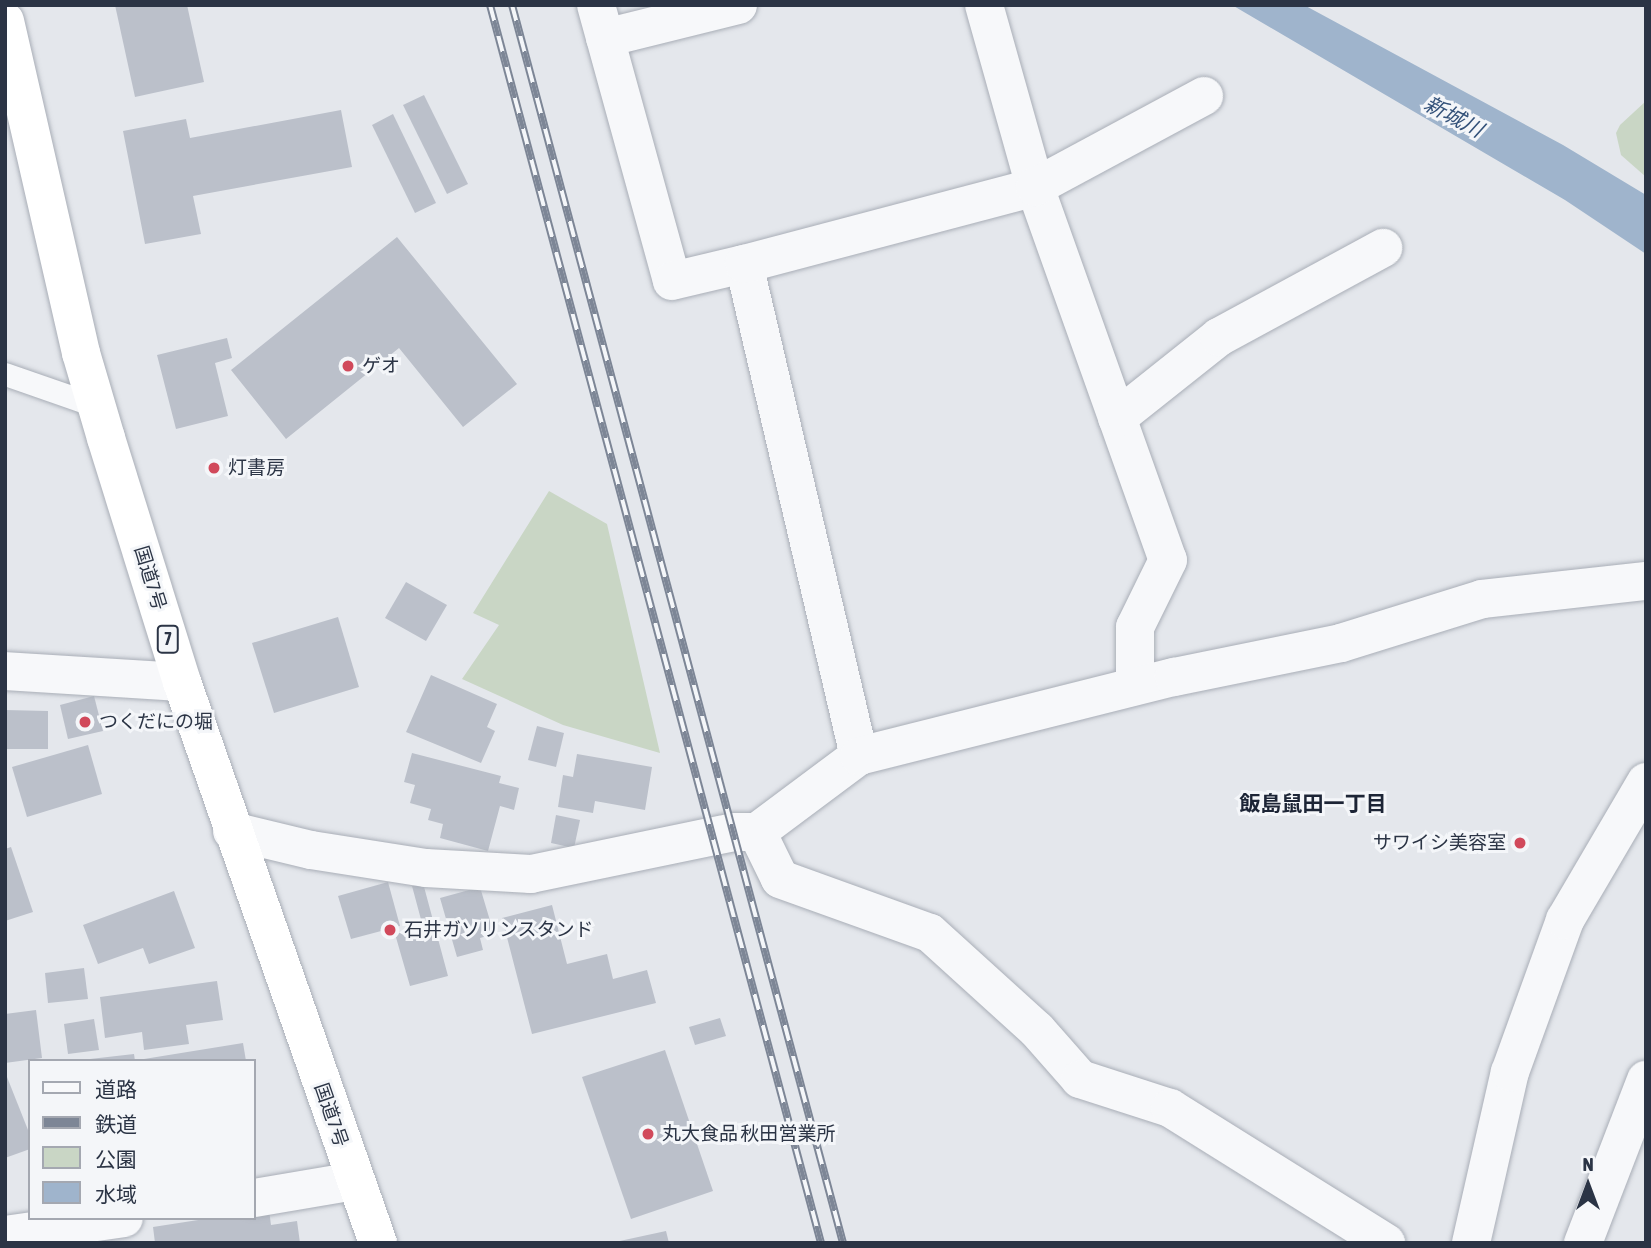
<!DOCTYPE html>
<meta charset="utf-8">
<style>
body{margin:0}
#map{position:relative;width:1651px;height:1248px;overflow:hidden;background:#e4e7ec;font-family:"Asap Condensed","Noto Sans JP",sans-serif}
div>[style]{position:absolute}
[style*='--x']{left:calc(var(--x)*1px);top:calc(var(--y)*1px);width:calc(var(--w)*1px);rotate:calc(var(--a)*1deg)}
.green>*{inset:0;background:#c9d6c5}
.water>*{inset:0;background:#9fb4cc}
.building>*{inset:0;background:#bbc0ca}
.roads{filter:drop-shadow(0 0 2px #a9aeb7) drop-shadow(0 0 2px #a9aeb7)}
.lane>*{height:23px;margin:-11.5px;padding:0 11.5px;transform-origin:11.5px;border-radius:11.5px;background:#f7f8fa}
.street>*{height:38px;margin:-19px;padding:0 19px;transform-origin:19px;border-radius:19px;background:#f7f8fa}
.highway>*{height:38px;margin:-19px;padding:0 19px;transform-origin:19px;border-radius:19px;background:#fff}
.rail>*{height:8px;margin-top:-4px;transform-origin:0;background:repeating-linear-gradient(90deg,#f4f6f9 0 16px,#7d8696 0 32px);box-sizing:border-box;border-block:2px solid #7d8696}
.dots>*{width:19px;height:19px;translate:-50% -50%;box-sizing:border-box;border:4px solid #f4f6f9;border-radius:50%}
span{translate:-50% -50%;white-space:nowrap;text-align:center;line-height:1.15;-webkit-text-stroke:6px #f4f6f9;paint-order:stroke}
.shield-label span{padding:2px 5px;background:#f4f6f9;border:2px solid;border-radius:5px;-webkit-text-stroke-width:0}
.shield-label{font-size:18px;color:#2b3445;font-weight:700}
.poi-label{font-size:19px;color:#2b3445}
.left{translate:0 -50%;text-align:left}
.right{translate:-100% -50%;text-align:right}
.street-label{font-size:19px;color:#2b3445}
.water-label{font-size:21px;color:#34527a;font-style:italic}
.neighbourhood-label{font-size:21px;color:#1d2536;font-weight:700}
.frame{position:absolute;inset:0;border:7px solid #2b3445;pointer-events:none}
.legend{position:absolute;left:28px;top:1059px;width:228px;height:161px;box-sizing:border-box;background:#f4f6f9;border:2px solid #a4a8b1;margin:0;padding:9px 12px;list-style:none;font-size:21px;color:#2b3445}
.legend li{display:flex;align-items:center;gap:14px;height:35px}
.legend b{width:35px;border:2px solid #a4a8b1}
.north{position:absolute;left:1553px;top:1150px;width:70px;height:70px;-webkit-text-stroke:5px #f4f6f9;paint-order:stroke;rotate:0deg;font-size:19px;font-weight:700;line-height:28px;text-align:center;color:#2b3445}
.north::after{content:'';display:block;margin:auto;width:24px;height:32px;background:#2b3445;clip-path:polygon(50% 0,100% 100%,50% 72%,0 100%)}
</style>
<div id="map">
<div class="green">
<i style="clip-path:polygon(1646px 101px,1646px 177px,1621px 155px,1616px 133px,1620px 125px)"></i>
<i style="clip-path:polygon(549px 491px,607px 524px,660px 753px,563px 725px,462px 679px,499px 625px,473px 613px)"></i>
</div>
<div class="water">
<i style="clip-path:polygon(1232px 5px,1304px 5px,1563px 145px,1646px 195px,1646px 254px,1565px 200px)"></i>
</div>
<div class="building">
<i style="clip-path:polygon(115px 5px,187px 5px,204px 82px,135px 97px)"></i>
<i style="clip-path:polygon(424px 95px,468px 184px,447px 194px,403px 105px)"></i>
<i style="clip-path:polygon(341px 110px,352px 167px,193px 196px,201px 234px,145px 244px,123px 131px,186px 119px,190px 138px)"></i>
<i style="clip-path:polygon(393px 114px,436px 203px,415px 213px,372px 125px)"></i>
<i style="clip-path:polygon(397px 237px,517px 384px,463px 427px,399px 348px,286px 439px,231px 370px)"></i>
<i style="clip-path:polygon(227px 338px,232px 358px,215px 363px,228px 416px,176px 429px,157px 355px)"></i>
<i style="clip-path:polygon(406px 582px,447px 605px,426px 641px,385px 618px)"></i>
<i style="clip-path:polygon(338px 617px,359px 687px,274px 713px,252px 643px)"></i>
<i style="clip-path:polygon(431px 675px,497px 704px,487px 727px,495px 731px,481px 763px,406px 732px)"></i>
<i style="clip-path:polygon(94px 696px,103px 731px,68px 739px,60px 705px)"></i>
<i style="clip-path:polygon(5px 710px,48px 711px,48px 749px,5px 749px)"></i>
<i style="clip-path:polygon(537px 726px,564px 733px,556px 767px,528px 760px)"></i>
<i style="clip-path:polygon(88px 745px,102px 794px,27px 817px,12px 767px)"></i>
<i style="clip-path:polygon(412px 753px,501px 776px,499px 783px,519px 788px,514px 810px,500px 806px,488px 851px,440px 838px,443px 824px,428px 820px,431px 809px,410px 803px,415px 785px,404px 782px)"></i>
<i style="clip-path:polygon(577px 754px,652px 767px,645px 810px,595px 801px,593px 813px,558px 807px,563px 775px,573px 777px)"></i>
<i style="clip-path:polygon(556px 815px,580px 820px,574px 848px,551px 843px)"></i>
<i style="clip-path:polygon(11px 847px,33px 912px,5px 921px,5px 849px)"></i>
<i style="clip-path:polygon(388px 882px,400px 926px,351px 939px,338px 896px)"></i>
<i style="clip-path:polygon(423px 883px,448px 976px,410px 986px,395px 934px,423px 927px,412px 886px)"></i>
<i style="clip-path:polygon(480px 887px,494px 934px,480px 938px,483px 950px,457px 957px,440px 898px)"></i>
<i style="clip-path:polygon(174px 891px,195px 948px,149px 964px,143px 948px,98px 964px,83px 925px)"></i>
<i style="clip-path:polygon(552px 905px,567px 964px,607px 954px,613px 979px,647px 970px,656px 1003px,532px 1034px,502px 918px)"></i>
<i style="clip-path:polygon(84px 968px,88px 999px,48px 1003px,45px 973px)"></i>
<i style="clip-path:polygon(217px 981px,223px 1020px,186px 1025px,189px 1044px,144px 1050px,142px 1032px,105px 1038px,100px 997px)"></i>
<i style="clip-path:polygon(36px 1010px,42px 1058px,5px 1063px,5px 1014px)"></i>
<i style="clip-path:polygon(720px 1018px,726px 1036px,695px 1045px,689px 1027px)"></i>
<i style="clip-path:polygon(94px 1019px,99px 1050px,68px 1054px,64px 1024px)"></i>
<i style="clip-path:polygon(243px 1043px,246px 1061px,144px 1061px,144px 1059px)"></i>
<i style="clip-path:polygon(665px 1050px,713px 1191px,631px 1219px,582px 1077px)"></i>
<i style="clip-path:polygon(134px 1054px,135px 1061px,91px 1061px,90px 1059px)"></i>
<i style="clip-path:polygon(5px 1072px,30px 1135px,30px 1149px,5px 1158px)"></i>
<i style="clip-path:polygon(269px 1210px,271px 1225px,297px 1221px,300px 1243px,155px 1243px,153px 1227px,211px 1218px,254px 1218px,254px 1212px)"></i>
<i style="clip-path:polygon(666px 1231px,669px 1243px,615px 1243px,615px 1242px)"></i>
</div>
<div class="roads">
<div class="lane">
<i style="--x:5;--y:374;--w:97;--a:19.2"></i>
</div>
<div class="street">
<i style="--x:596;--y:5;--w:286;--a:74.6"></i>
<i style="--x:672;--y:281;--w:74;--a:-13.3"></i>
<i style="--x:984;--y:5;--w:189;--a:74.3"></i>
<i style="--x:1035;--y:187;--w:396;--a:70.4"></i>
<i style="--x:1168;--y:560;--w:75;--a:116.2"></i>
<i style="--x:1135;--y:627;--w:59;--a:90"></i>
<i style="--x:605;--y:38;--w:137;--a:-13.9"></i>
<i style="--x:1117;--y:418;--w:130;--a:-38.5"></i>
<i style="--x:1219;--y:337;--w:187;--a:-28.5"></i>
<i style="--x:5;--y:671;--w:177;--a:3.6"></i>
<i style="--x:859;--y:756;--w:505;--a:-103.16"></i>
<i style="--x:744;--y:264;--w:301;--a:-14.8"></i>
<i style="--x:1035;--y:187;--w:192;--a:-28.3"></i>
<i style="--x:232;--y:831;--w:81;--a:13.5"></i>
<i style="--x:311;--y:850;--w:116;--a:8.9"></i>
<i style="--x:426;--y:868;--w:105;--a:3.3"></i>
<i style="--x:531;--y:874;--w:207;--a:-11.7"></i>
<i style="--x:734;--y:832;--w:23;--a:0"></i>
<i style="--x:757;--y:832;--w:127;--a:-36.7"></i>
<i style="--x:859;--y:756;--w:325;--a:-14.1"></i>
<i style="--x:1174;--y:677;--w:170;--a:-11.5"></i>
<i style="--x:1341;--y:643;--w:148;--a:-17.3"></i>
<i style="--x:1482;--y:599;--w:165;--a:-6.3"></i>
<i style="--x:757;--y:832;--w:52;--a:63.9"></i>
<i style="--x:780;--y:879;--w:159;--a:19.8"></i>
<i style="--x:930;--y:933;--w:144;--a:42.2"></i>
<i style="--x:1037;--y:1030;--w:65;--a:48.7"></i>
<i style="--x:1080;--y:1079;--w:95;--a:17.9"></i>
<i style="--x:1170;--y:1108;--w:255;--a:32"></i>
<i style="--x:254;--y:1198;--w:101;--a:-9.6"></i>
<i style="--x:5;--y:1235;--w:120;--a:-8.1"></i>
<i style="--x:1471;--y:1243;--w:175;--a:-77.2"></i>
<i style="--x:1510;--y:1072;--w:162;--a:-70.1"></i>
<i style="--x:1565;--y:920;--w:160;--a:-59.6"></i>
<i style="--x:1583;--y:1243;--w:175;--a:-68.9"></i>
</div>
<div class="highway">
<i style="--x:5;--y:21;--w:341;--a:77.1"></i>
<i style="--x:81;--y:353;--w:89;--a:73.6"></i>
<i style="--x:106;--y:438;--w:256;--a:72.7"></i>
<i style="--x:182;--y:682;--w:594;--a:70.74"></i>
</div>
</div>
<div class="rail">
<i style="--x:490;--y:5;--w:1281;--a:75.03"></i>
<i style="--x:512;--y:5;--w:1281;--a:75.03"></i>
</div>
<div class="dots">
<i style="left:348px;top:366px;background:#d1495b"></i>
<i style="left:214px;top:468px;background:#d1495b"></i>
<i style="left:85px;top:722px;background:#d1495b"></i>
<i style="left:1520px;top:843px;background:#d1495b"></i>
<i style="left:390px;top:930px;background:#d1495b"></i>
<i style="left:648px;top:1134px;background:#d1495b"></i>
</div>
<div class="shield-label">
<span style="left:168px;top:639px">7</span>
</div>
<div class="poi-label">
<span class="left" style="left:362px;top:366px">ゲオ</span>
<span class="left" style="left:228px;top:468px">灯書房</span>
<span class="left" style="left:99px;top:722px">つくだにの堀</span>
<span class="right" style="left:1506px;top:843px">サワイシ美容室</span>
<span class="left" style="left:404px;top:930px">石井ガソリンスタンド</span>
<span class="left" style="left:662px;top:1134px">丸大食品 秋田営業所</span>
</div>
<div class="street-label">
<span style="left:150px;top:578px;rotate:73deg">国道7号</span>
<span style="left:331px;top:1115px;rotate:71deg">国道7号</span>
</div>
<div class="water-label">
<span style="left:1454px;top:116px;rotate:28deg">新城川</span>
</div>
<div class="neighbourhood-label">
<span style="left:1313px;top:803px">飯島鼠田一丁目</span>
</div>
<div class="frame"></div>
<ul class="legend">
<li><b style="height:9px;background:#f7f8fa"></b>道路</li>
<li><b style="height:9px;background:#7d8696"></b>鉄道</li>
<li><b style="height:19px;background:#c9d6c5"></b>公園</li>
<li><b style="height:19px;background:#9fb4cc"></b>水域</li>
</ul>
<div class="north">N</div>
</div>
